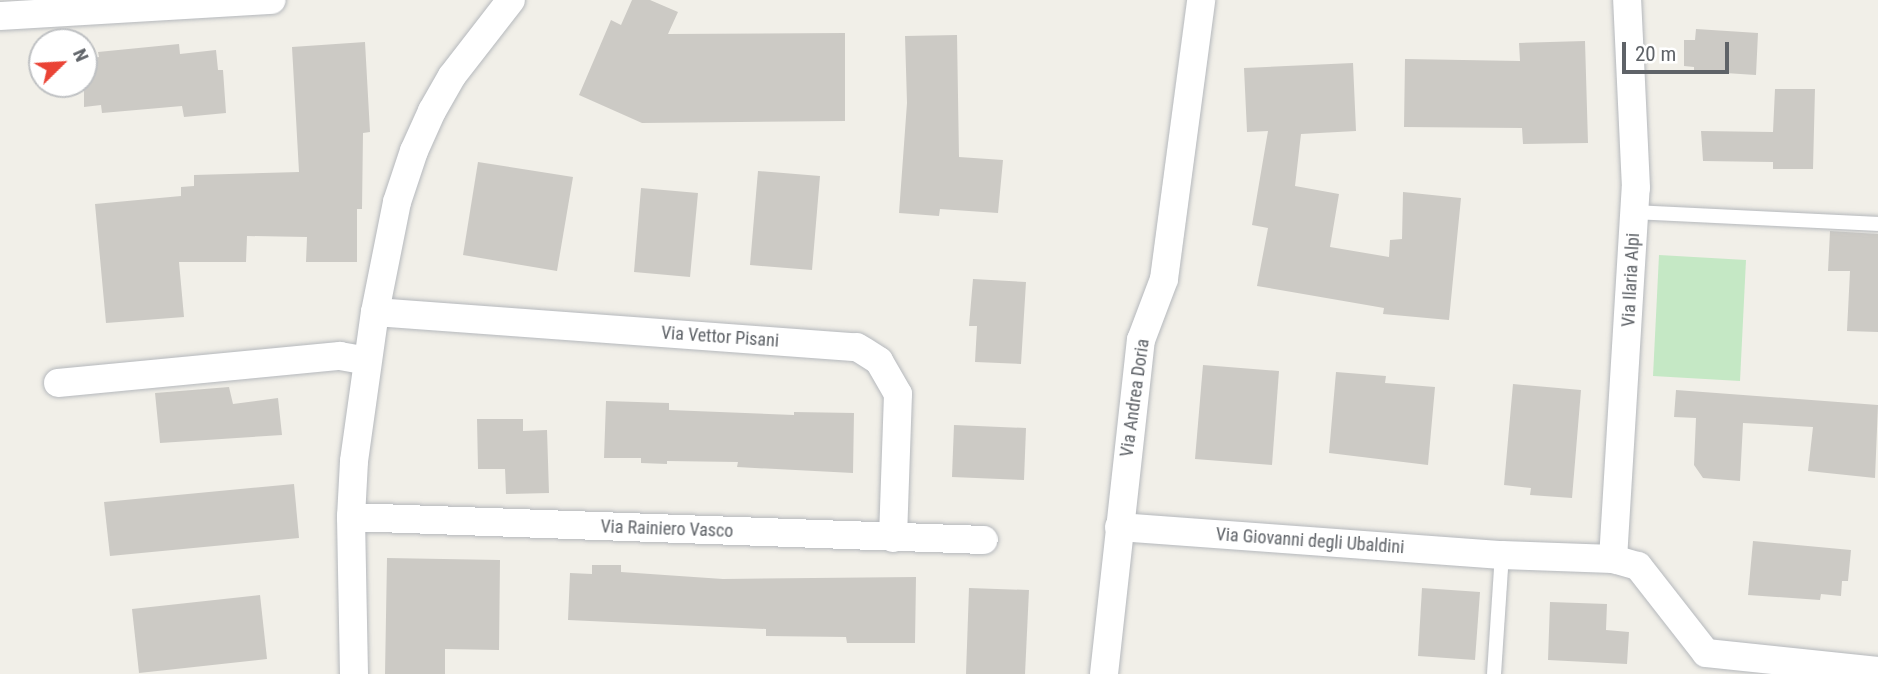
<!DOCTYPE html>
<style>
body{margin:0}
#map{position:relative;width:1878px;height:674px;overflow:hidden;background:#f1efe8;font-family:"Roboto Condensed",sans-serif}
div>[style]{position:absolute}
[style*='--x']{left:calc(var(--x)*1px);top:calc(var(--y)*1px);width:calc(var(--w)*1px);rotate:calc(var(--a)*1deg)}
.green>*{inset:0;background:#c5e8c5}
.building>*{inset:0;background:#cccac5}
.roads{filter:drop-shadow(0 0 2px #b5b8bc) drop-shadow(0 0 2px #b5b8bc)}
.service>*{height:14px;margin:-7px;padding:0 7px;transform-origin:7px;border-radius:7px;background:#fff}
.minor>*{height:28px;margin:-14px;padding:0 14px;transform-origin:14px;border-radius:14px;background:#fff}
span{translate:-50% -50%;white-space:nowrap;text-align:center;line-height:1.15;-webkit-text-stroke:6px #fff;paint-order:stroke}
.street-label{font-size:18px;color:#5f6368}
.north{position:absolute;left:28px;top:28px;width:70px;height:70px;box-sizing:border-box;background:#fff;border:2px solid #bfc1c3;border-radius:50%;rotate:66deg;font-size:19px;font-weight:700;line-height:28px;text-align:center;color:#5f6368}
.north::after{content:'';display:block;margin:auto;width:24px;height:32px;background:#ea4335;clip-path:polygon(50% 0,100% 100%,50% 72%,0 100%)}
.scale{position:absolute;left:1622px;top:42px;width:107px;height:32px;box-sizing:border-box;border:4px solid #5f6368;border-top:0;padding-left:9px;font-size:21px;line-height:24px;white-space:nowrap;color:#5f6368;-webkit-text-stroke:5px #fff;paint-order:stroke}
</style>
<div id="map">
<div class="green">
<i style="clip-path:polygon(1659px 255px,1746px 260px,1740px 381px,1653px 376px)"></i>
</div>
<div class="building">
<i style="clip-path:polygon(632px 0,650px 0,678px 12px,668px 34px,845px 33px,845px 121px,642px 123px,579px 95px,611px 20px,621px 25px)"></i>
<i style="clip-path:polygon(1696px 29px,1758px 33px,1756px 75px,1694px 71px,1694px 67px,1684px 66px,1684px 40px,1695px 40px)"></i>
<i style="clip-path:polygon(957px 35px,959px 157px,1003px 160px,998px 213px,940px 209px,939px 216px,899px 213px,907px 103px,905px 36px)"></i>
<i style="clip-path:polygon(1585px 41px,1588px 143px,1523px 144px,1522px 128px,1404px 127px,1405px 59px,1520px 61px,1519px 43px)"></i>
<i style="clip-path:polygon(365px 42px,370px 132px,363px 133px,362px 209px,357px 209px,357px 262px,306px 262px,307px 237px,247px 236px,246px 262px,179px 262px,184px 317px,106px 323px,95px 204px,181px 196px,181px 187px,194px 186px,194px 175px,299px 172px,292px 47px)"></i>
<i style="clip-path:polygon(179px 44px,180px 54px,216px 50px,218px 70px,223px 70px,226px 113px,184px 117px,182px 106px,102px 113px,101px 105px,84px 107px,84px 59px,99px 57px,98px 52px)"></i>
<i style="clip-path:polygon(1353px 63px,1356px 131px,1301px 134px,1295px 186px,1339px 194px,1330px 247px,1389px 257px,1390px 240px,1402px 239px,1403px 192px,1461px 198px,1449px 320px,1383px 314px,1384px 308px,1257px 286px,1268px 228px,1252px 225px,1268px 131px,1247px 132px,1244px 68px)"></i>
<i style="clip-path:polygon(1775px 89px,1815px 89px,1813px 169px,1773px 169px,1773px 162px,1703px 161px,1701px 131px,1773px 132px)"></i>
<i style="clip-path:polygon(478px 162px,573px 177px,557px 271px,463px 255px)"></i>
<i style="clip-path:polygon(758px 171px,820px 176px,812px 270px,750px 265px)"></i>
<i style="clip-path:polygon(641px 188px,698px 193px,690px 277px,634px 272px)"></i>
<i style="clip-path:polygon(1830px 231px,1878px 234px,1878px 332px,1847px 331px,1850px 271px,1828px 271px)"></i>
<i style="clip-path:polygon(973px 279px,1026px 282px,1021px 364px,975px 362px,977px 326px,969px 326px)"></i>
<i style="clip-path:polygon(1203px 365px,1279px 371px,1272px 465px,1195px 459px)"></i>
<i style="clip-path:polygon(1336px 372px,1386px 376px,1385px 383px,1435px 387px,1428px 465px,1329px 453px)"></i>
<i style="clip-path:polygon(1513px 384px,1581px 390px,1572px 498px,1530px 495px,1531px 488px,1504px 485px)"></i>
<i style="clip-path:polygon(229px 387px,233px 404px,278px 398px,282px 435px,160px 443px,155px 393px)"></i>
<i style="clip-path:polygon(1676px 390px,1878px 405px,1875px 478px,1808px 471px,1813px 427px,1743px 423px,1740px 481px,1703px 478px,1694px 465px,1696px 418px,1674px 417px)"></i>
<i style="clip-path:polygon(606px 401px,669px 403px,669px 410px,794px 415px,794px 412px,854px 413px,853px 473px,737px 467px,738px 462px,667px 461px,667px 464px,641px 463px,641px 458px,604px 458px)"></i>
<i style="clip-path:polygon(477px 419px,523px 419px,523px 431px,547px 430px,549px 493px,506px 494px,505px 469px,478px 469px)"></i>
<i style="clip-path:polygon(954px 425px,1026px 428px,1024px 480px,952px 477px)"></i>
<i style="clip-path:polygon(294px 484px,299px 538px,110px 556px,104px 502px)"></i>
<i style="clip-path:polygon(1753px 541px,1851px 550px,1848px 581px,1842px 581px,1841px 596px,1821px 594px,1820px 600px,1748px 595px)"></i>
<i style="clip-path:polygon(387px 558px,500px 560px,499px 650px,445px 649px,445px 674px,385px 674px)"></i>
<i style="clip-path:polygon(592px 565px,621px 565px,621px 572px,723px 579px,916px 577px,915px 643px,847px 643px,846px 637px,766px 636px,766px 629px,568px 620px,570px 573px,592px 574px)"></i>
<i style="clip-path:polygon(969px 588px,1029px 590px,1025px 674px,966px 674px)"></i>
<i style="clip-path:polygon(1422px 588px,1480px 592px,1475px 660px,1418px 656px)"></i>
<i style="clip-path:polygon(260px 595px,267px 659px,139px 673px,132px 609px)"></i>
<i style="clip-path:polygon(1550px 602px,1607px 604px,1606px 630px,1629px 632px,1627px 664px,1548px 660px)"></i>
</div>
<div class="roads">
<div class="service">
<i style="--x:1635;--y:212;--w:243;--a:2.8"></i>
<i style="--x:1494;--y:674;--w:119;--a:-86.2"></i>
</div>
<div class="minor">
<i style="--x:0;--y:16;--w:272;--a:-3.4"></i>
<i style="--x:375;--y:312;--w:483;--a:4.2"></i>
<i style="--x:857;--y:347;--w:26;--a:32"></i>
<i style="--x:879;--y:361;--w:38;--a:60"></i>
<i style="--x:898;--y:394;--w:144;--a:92"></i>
<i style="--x:58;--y:383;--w:283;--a:-5.5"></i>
<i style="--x:340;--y:356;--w:27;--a:10"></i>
<i style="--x:351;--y:517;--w:633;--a:2.08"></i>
<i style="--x:1119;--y:527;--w:384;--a:4.2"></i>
<i style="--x:1502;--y:555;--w:111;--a:2.1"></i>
<i style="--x:1613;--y:559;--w:26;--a:16"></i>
<i style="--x:1638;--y:566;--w:110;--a:52"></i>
<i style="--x:1706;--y:653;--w:173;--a:6"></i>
<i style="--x:1613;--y:559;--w:372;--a:-86.5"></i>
<i style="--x:1636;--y:188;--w:188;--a:-92.7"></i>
<i style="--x:354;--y:674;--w:157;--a:-91.1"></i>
<i style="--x:351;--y:517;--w:56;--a:-86.9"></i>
<i style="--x:354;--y:461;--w:150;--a:-82"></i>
<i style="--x:375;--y:312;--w:112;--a:-78.7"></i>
<i style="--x:397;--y:202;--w:54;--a:-71.6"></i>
<i style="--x:414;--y:151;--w:44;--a:-65.8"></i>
<i style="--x:432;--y:111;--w:40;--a:-60.3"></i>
<i style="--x:452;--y:76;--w:96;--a:-52.2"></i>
<i style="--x:1104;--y:674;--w:336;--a:-83.7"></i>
<i style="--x:1141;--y:340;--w:65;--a:-69.3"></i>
<i style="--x:1164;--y:279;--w:281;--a:-82.4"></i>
</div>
</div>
<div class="street-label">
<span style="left:1631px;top:280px;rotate:-87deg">Via Ilaria Alpi</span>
<span style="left:720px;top:337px;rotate:4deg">Via Vettor Pisani</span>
<span style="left:1135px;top:398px;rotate:-82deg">Via Andrea Doria</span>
<span style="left:667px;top:529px;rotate:2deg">Via Rainiero Vasco</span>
<span style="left:1310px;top:541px;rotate:4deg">Via Giovanni degli Ubaldini</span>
</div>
<div class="north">N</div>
<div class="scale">20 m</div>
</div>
